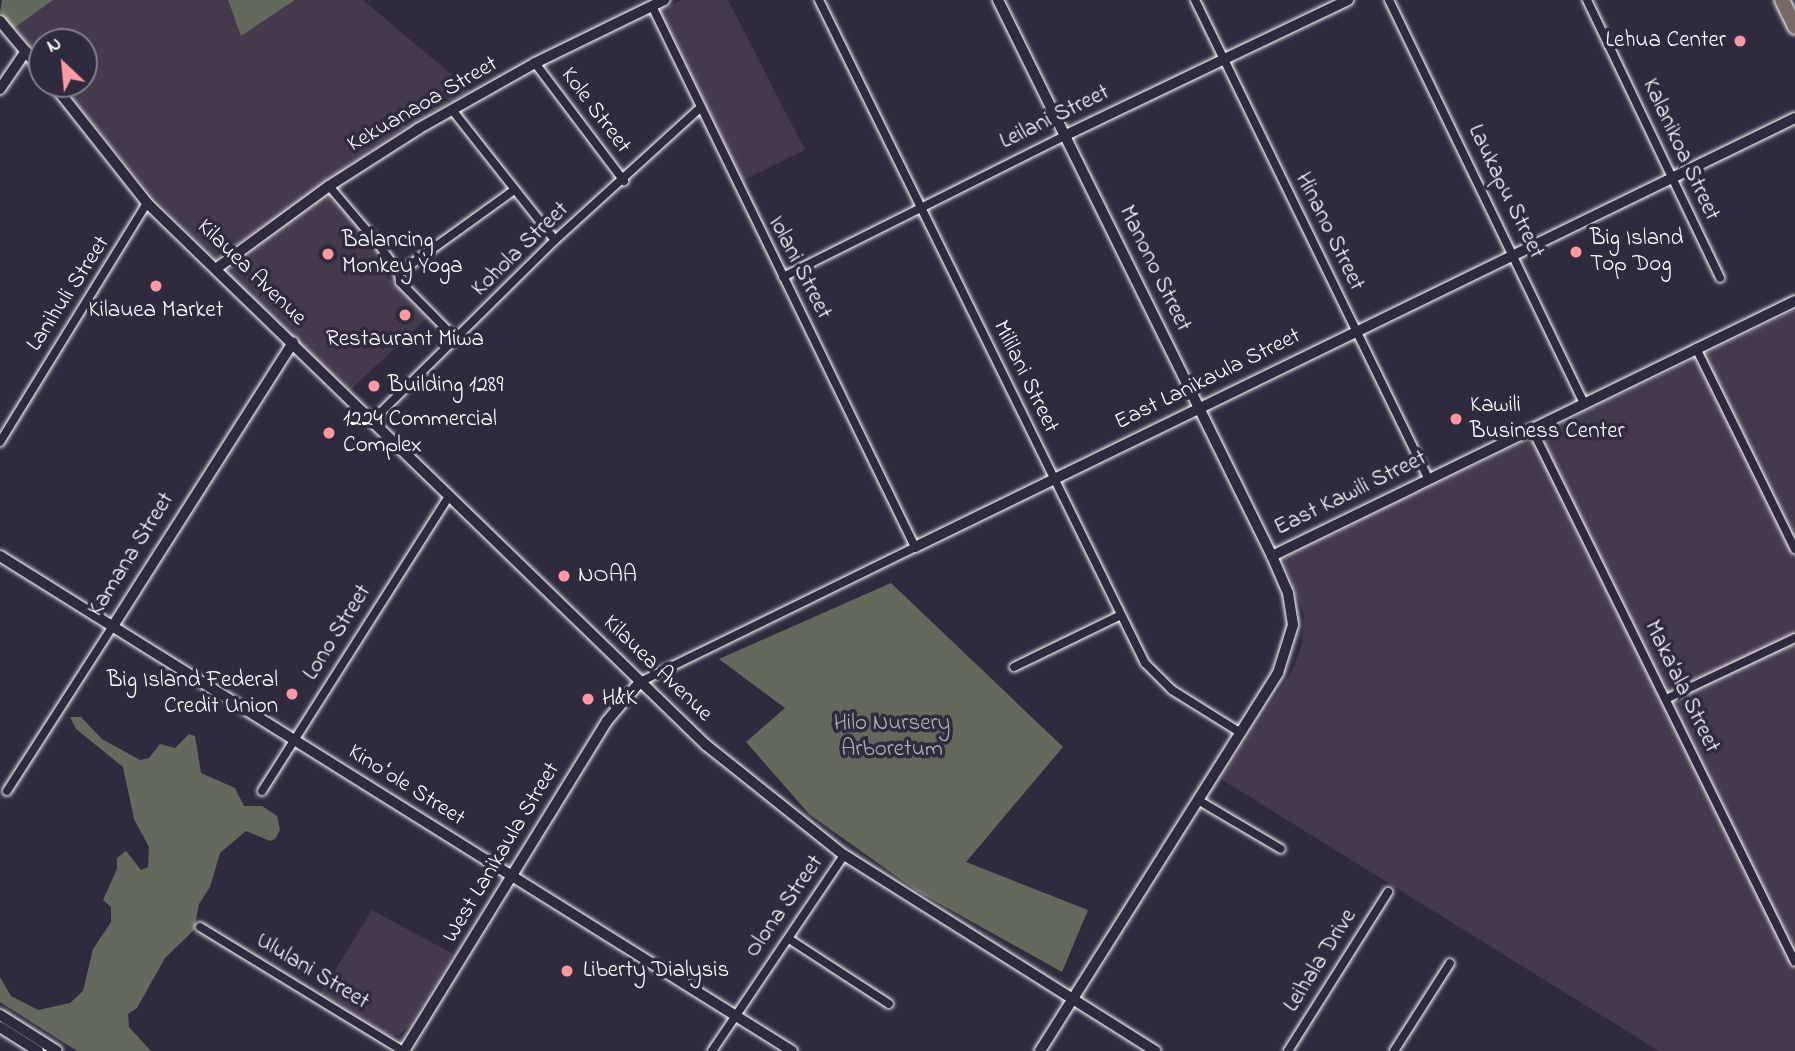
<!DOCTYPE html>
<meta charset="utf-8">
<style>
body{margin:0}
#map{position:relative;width:1795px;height:1051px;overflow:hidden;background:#2f2a3d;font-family:"Indie Flower",sans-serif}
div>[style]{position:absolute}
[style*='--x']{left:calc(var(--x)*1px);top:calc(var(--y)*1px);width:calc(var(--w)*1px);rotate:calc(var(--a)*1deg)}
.built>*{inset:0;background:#443a4b}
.green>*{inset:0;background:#636a5d}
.roads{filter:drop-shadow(0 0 2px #fff) drop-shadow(0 0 2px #fff)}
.minor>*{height:8px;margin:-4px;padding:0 4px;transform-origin:4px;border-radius:4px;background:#2f2a3d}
.tertiary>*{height:10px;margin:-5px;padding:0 5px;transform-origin:5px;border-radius:5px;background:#2f2a3d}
.trunk>*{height:14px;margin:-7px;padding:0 7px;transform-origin:7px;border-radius:7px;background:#776864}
.dots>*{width:19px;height:19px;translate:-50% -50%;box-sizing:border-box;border:4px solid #2f2a3d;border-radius:50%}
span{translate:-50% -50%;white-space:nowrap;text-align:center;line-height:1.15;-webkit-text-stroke:7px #2f2a3d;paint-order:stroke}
.poi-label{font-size:23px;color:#fff}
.right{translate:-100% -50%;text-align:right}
.left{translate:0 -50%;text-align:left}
.street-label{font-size:23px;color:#fff}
.park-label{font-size:23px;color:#b1b4ae}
.north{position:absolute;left:28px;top:28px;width:70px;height:70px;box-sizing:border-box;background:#2f2a3d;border:2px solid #827f8b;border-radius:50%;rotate:334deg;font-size:19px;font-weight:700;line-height:28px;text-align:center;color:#fff}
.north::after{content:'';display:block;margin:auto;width:24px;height:32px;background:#ff9aa2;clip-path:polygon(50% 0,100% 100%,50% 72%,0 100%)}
</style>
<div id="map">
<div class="built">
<i style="clip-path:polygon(53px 0,228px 0,241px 36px,295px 0,363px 0,471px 91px,399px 132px,215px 260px,151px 194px,61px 84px,84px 84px,84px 42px,42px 42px,42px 61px,13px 29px)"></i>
<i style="clip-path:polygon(682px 0,728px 0,805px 150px,742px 181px,659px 11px)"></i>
<i style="clip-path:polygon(327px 190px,395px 267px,387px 276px,427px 318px,348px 392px,223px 269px)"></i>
<i style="clip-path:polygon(1795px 310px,1795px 1051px,1659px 1051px,1221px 779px,1291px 673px,1302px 645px,1304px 615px,1283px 558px)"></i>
<i style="clip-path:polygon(372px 910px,453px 954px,410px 1025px,399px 1035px,388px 1036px,319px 996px)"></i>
</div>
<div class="green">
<i style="clip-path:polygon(2px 0,53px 0,13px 29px,0 12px)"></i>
<i style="clip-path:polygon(228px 0,295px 0,241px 36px)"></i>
<i style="clip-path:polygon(891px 583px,1063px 747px,966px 862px,1088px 910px,1062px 972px,917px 891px,809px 814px,746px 742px,785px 708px,719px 659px)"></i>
<i style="clip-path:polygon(70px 717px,81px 717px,102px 739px,140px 760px,149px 758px,160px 744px,175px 748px,189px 734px,195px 736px,201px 773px,235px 788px,244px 806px,262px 806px,277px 816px,280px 830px,275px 839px,270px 841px,246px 831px,220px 853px,210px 887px,199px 904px,194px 930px,165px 958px,137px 1008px,128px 1014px,129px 1027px,151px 1051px,77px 1051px,0 1002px,0 977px,11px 996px,38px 1010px,70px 1003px,83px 991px,93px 949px,111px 922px,111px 907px,103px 900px,117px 869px,117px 858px,126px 851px,141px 870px,148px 867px,149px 847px,134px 819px,123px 767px,76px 729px)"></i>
</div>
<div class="roads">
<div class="minor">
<i style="--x:819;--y:0;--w:739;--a:63.82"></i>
<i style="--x:1145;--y:663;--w:38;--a:45"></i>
<i style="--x:1172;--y:690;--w:81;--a:31.9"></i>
<i style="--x:1195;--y:0;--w:534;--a:64.01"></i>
<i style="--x:1389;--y:0;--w:448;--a:64.2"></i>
<i style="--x:1587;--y:0;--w:308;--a:64.4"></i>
<i style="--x:535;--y:63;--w:148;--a:53"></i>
<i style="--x:453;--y:111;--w:164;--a:51.7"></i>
<i style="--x:329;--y:186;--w:77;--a:49.7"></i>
<i style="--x:379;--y:245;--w:34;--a:54"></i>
<i style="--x:399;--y:273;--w:9;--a:84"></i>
<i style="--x:400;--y:282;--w:80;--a:45.5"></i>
<i style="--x:399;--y:273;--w:142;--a:-35.8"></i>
<i style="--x:783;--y:277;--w:314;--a:-26.6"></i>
<i style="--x:1696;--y:348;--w:224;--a:63.8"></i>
<i style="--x:371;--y:422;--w:259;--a:-44.7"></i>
<i style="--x:555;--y:240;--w:195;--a:-42.3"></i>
<i style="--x:1532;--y:429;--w:594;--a:63.74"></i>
<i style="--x:0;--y:442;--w:281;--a:-58.4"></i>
<i style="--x:1014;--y:667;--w:117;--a:-25.9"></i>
<i style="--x:640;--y:682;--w:306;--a:-26.1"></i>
<i style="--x:915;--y:547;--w:602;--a:-115.93"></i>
<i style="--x:1666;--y:699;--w:143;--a:-25.3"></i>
<i style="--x:7;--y:791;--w:196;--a:-57.3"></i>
<i style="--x:262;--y:791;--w:349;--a:-57.6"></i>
<i style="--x:1198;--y:800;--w:96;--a:30.6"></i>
<i style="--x:200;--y:927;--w:238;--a:31.4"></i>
<i style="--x:789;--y:939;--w:119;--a:33"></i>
<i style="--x:712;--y:1051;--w:236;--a:-56"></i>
<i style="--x:1288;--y:1051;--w:188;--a:-57.8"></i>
<i style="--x:1394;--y:1051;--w:104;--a:-57.5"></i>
</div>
<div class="tertiary">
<i style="--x:998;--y:0;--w:620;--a:63.77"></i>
<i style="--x:1272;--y:556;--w:40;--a:66.6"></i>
<i style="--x:1288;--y:593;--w:32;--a:81"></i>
<i style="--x:1293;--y:625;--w:50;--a:107.4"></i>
<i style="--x:1278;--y:673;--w:447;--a:122.2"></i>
<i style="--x:0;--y:21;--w:65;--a:50"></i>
<i style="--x:53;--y:84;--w:152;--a:51.7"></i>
<i style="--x:147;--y:203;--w:779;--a:44.12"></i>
<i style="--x:706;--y:745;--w:176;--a:38.6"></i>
<i style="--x:844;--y:855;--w:368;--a:32.2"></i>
<i style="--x:0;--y:89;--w:46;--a:-55.6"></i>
<i style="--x:1064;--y:136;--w:315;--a:-25.6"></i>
<i style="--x:217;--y:268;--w:139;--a:-36.2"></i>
<i style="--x:329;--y:186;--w:106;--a:-32.6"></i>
<i style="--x:418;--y:129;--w:134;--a:-29.4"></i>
<i style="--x:535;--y:63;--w:144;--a:-26"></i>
<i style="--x:915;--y:547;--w:979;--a:-25.99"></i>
<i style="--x:0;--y:556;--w:934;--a:32.01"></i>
<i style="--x:1272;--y:556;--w:582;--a:-25.99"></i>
<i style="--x:113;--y:626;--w:336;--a:-57.6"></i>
<i style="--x:0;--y:1015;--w:67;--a:32.3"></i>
<i style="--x:0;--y:1027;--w:45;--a:32.3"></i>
<i style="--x:404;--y:1051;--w:387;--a:-58.4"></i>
<i style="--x:607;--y:721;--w:51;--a:-49.8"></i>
</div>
<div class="trunk">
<i style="--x:1782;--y:0;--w:30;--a:64"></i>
</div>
</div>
<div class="dots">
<i style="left:1740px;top:41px;background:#ff9aa2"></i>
<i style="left:1576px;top:252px;background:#ff9aa2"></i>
<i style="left:328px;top:254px;background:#ff9aa2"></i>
<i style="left:156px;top:286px;background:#ff9aa2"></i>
<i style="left:405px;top:315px;background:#ff9aa2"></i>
<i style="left:374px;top:386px;background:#ff9aa2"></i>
<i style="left:1456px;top:419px;background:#ff9aa2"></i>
<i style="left:329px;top:433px;background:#ff9aa2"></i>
<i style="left:564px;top:576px;background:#ff9aa2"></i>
<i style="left:292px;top:694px;background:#ff9aa2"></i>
<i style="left:588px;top:699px;background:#ff9aa2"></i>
<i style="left:567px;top:971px;background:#ff9aa2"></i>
</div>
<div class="poi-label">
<span class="right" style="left:1726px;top:41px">Lehua Center</span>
<span class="left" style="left:1590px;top:252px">Big Island<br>Top Dog</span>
<span class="left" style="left:342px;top:254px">Balancing<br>Monkey Yoga</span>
<span style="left:156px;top:311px">Kilauea Market</span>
<span style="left:405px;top:340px">Restaurant Miwa</span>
<span class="left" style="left:388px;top:386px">Building 1289</span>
<span class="left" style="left:1470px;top:419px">Kawili<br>Business Center</span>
<span class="left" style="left:343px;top:433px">1224 Commercial<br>Complex</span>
<span class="left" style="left:578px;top:576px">NOAA</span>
<span class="right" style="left:278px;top:694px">Big Island Federal<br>Credit Union</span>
<span class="left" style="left:602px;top:699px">H&amp;K</span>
<span class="left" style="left:583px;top:971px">Liberty Dialysis</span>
</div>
<div class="street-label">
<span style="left:423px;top:105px;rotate:-30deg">Kekuanaoa Street</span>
<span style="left:595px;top:111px;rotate:53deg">Kole Street</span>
<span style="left:1055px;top:118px;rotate:-26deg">Leilani Street</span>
<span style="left:1680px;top:150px;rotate:65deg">Kalanikoa Street</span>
<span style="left:1505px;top:192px;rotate:64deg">Laukapu Street</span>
<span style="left:1329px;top:232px;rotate:64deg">Hinano Street</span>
<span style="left:521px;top:250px;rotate:-44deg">Kohola Street</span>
<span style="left:799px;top:268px;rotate:63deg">Iolani Street</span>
<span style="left:1154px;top:269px;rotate:64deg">Manono Street</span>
<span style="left:251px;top:273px;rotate:44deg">Kilauea Avenue</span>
<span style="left:69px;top:294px;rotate:-57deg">Lanihuli Street</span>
<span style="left:1025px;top:377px;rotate:64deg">Mililani Street</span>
<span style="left:1208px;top:380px;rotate:-26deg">East Lanikaula Street</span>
<span style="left:1351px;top:494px;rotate:-26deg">East Kawili Street</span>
<span style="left:132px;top:555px;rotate:-58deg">Kamana Street</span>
<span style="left:338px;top:633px;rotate:-58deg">Lono Street</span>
<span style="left:657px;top:669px;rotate:44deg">Kilauea Avenue</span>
<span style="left:1681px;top:687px;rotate:64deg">Maka‘ala Street</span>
<span style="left:406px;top:786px;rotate:32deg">Kinoʻole Street</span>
<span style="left:502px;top:853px;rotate:-59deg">West Lanikaula Street</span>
<span style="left:785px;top:907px;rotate:-55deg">Olona Street</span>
<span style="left:1321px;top:961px;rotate:-58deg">Leihala Drive</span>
<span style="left:312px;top:972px;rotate:31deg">Ululani Street</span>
</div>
<div class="park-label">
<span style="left:892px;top:737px">Hilo Nursery<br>Arboretum</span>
</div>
<div class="north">N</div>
</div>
